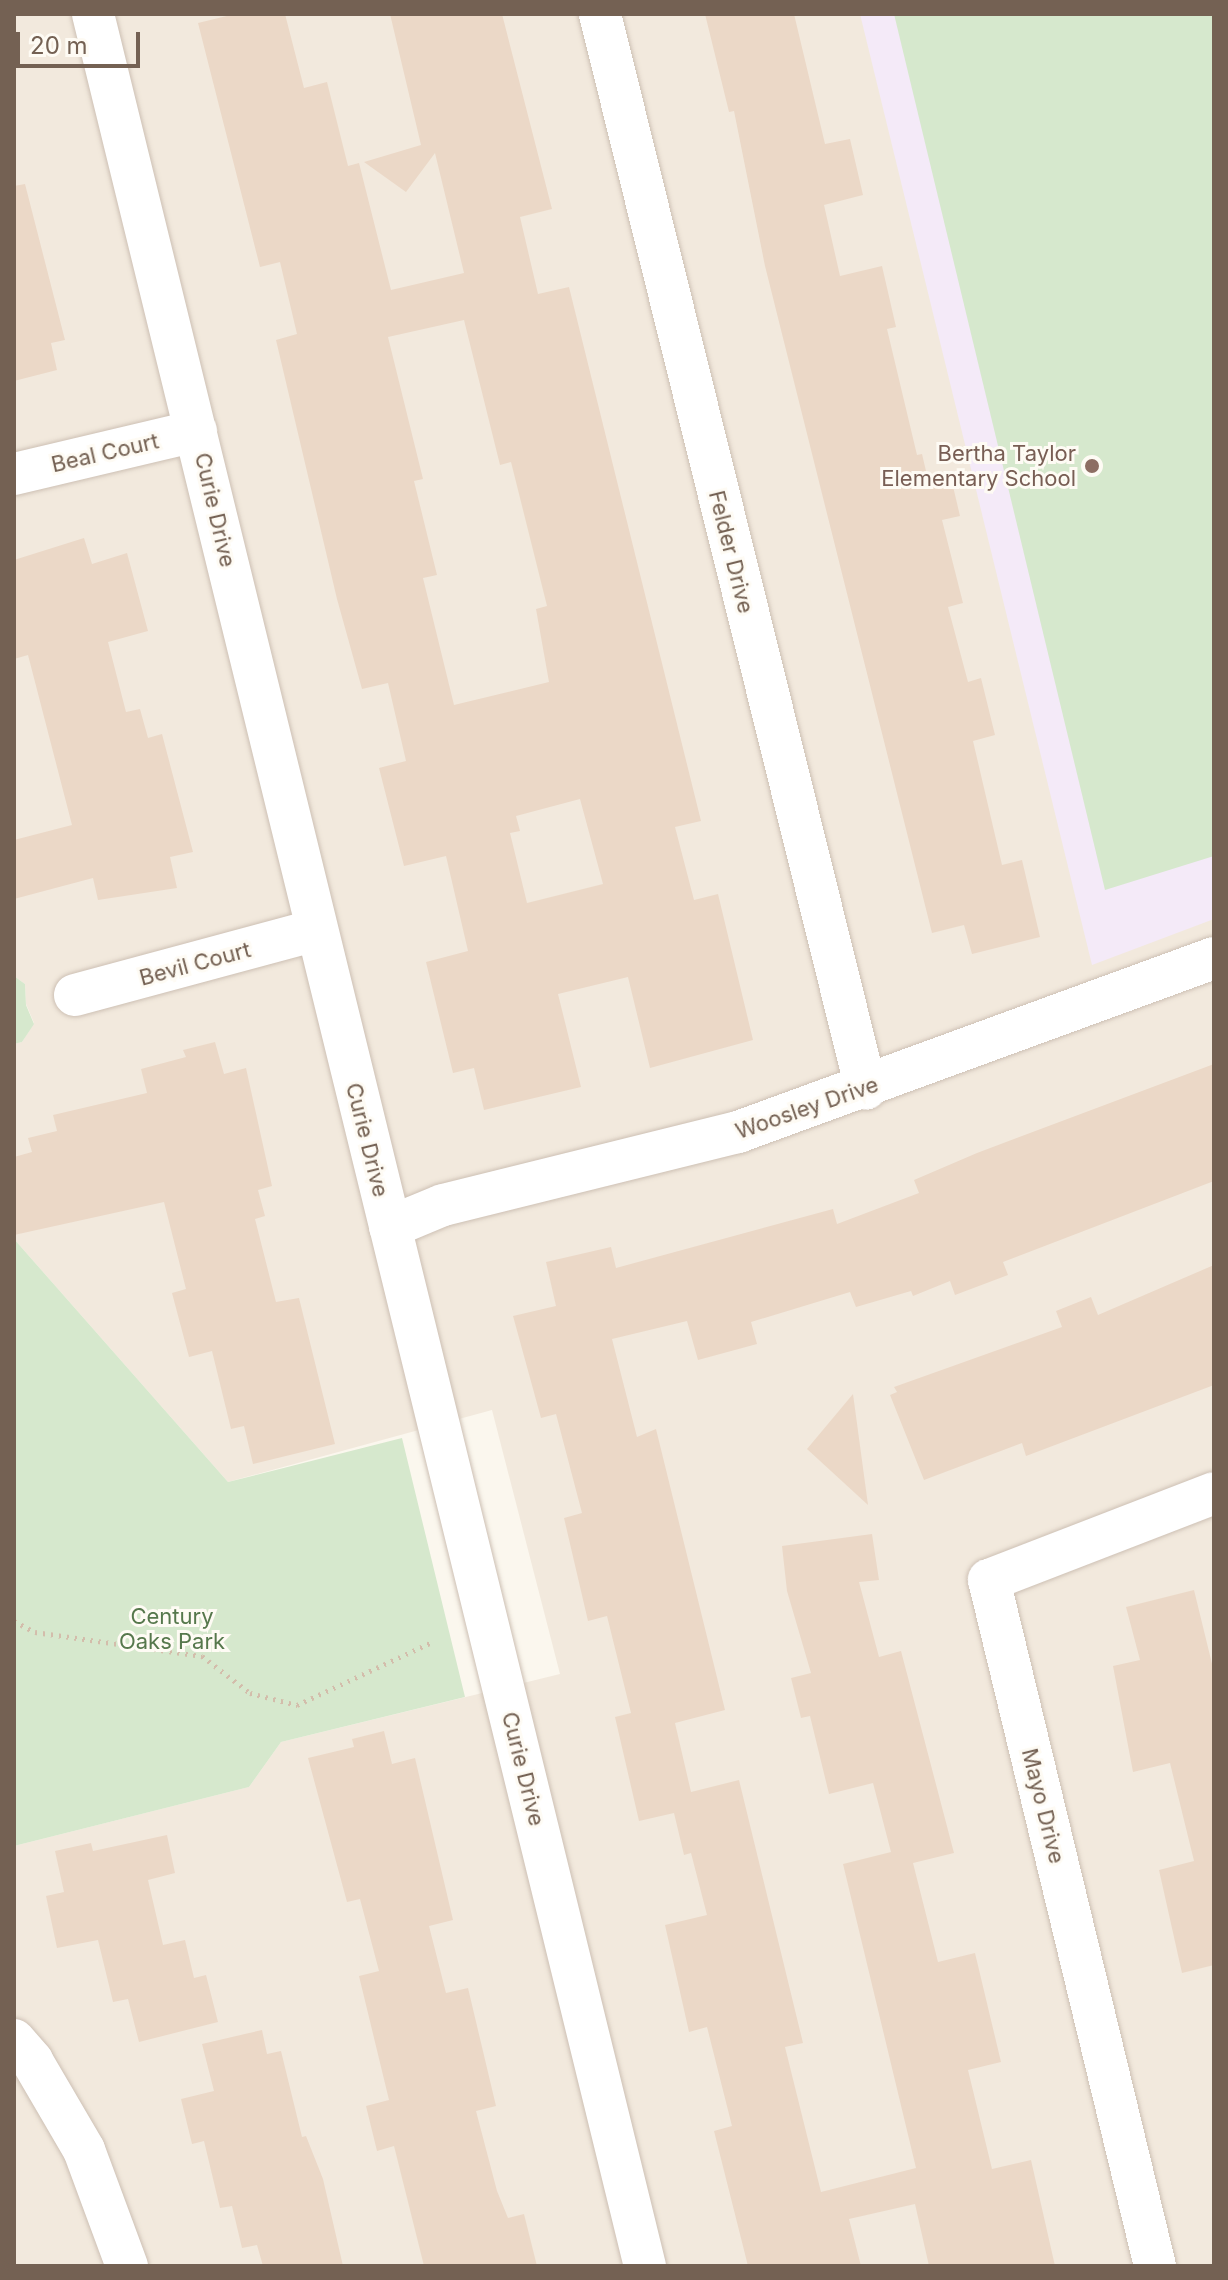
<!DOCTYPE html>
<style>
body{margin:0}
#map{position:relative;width:1228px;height:2280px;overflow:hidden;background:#fbf7ee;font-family:Inter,sans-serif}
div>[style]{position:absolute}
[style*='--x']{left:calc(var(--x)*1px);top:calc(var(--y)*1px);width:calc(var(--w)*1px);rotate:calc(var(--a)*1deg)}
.residential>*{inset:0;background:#f2e9dd}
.education>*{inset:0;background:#f4eaf8}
.green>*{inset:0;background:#d6e8cd}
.building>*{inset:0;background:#ebd8c7}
.path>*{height:5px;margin-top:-2.5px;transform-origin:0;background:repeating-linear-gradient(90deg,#d3bdab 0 2px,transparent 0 8px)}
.roads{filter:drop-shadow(0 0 2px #cdc0b4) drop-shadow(0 0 2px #cdc0b4)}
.minor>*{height:42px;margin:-21px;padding:0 21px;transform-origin:21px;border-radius:21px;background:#fff}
.dots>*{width:22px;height:22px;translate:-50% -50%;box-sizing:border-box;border:4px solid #fefbf4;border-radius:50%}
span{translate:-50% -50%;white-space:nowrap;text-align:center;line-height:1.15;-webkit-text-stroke:6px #fefbf4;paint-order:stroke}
.street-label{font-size:22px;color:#746153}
.education-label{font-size:22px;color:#785e54}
.right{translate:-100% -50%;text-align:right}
.park-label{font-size:22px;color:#56784c}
.frame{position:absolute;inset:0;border:16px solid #746153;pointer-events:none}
.scale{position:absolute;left:16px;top:32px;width:124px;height:36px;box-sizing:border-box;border:4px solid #746153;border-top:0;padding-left:10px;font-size:24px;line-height:28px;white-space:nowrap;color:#746153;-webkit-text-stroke:6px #fefbf4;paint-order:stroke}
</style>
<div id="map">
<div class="residential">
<i style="clip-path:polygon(14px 14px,1214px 14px,1214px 2266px,14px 2266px,14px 1846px,249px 1787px,281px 1742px,560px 1674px,492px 1410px,228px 1482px,14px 1239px,14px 1044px,22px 1042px,34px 1023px,26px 1004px,25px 984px,14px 976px)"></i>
</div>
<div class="education">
<i style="clip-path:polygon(860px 14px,1214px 14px,1214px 919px,1092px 965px)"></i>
</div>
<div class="green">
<i style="clip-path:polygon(894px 14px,1214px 14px,1214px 856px,1105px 890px)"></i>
<i style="clip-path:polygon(14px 976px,25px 984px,26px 1005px,34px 1024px,22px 1042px,14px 1044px)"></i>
<i style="clip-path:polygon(14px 1239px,228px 1482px,402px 1438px,465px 1697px,281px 1742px,249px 1787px,14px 1846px)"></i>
</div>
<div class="building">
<i style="clip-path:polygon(evenodd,235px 14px,285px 14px,304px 88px,327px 82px,348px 166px,359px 163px,391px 290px,464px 273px,435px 153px,406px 192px,364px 162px,421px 145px,390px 14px,502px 14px,552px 209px,520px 217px,538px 294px,569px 287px,701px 821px,675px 827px,694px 900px,718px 894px,753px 1040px,650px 1068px,628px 977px,558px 994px,581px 1087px,484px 1110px,474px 1068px,453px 1073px,426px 962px,468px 951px,446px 856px,404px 866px,379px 768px,406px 761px,388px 683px,362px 689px,337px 599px,276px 340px,297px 334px,280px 262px,260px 267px,198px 23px,235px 14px,464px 320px,500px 465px,511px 462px,547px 606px,536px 609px,549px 682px,454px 705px,423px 578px,437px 575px,414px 481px,423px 479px,388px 337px,464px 320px,235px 14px,580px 799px,603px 884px,527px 903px,510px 833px,520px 831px,516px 816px,580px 799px)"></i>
<i style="clip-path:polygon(705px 14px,794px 14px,825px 144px,850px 139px,863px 195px,824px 205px,840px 276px,882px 266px,896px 327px,887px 329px,917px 455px,922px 454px,930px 488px,952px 482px,960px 516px,942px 520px,963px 603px,948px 607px,968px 682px,981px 678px,995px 735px,973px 741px,1002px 865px,1022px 860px,1040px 937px,972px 954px,964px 925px,932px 933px,765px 266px,734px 111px,729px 112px)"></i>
<i style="clip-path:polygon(25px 184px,65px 340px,51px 343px,57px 370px,14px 381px,14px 186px)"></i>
<i style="clip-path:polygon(84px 538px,92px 564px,127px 553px,148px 631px,108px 642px,126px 712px,140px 709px,148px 738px,162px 734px,193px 852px,170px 857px,177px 888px,98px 900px,93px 878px,14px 899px,14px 840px,72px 825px,28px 655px,14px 659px,14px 560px)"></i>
<i style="clip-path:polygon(215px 1042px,224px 1074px,246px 1068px,272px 1186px,258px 1190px,265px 1216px,255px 1219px,276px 1302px,299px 1298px,335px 1444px,253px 1464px,244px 1426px,231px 1429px,212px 1351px,189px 1357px,172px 1293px,186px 1289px,164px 1202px,14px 1235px,14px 1157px,32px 1152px,28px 1138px,57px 1131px,53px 1115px,147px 1093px,141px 1069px,186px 1057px,183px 1050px)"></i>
<i style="clip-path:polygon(1214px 1064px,1214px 1181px,1003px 1262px,1008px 1275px,955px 1295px,950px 1281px,913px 1296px,911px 1291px,856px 1307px,850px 1292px,751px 1322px,757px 1344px,698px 1360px,687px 1321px,612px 1339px,637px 1437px,656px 1429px,725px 1710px,675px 1723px,691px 1792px,739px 1780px,803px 2043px,785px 2047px,821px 2192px,916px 2168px,843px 1864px,891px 1852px,873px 1783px,829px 1794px,810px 1716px,801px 1718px,791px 1678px,811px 1673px,787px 1591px,782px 1546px,872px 1534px,879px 1580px,859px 1582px,879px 1657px,901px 1651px,954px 1853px,913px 1863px,938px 1962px,975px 1953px,1001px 2062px,968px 2070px,992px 2169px,1031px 2160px,1055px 2266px,929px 2266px,915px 2204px,849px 2219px,861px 2266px,748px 2266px,714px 2131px,732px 2126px,707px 2027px,689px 2032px,665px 1925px,707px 1915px,691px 1853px,684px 1855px,674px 1813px,639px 1821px,615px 1717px,631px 1713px,607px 1616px,588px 1621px,564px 1518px,582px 1513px,556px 1414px,541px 1418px,513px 1316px,556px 1306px,546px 1262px,611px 1247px,616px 1268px,833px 1209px,837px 1224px,919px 1193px,914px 1180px,977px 1153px)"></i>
<i style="clip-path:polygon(1214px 1265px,1214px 1385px,1026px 1456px,1022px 1443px,924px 1480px,890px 1395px,897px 1392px,894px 1387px,1062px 1327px,1056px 1311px,1091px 1297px,1098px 1315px)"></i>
<i style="clip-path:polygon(853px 1394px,868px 1505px,807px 1449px)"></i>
<i style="clip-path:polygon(1194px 1590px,1214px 1672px,1214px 1965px,1182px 1973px,1159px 1870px,1194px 1861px,1170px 1763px,1133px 1772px,1113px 1666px,1140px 1660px,1126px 1607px)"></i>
<i style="clip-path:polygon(384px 1731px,392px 1764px,415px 1758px,453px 1920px,429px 1926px,446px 1993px,468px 1988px,496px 2106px,476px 2111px,497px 2191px,508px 2218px,524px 2214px,537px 2266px,424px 2266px,394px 2146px,377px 2151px,366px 2106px,389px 2100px,359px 1976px,379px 1971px,360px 1899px,347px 1902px,308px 1758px,354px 1747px,352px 1739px)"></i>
<i style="clip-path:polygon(167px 1835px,175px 1873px,148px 1880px,163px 1945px,185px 1940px,194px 1978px,206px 1975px,218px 2022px,139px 2042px,128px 1999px,113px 2002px,98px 1940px,57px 1948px,46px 1896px,64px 1892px,55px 1851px,91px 1843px,93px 1851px)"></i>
<i style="clip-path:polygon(262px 2030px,267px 2054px,281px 2051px,302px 2137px,306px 2136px,323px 2179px,343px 2266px,263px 2266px,257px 2245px,242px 2248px,232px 2206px,220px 2208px,204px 2141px,192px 2144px,181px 2099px,214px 2091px,202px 2044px)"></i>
</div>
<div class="path">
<i style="--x:14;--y:1621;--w:24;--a:28"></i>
<i style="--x:35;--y:1632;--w:169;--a:8.2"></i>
<i style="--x:202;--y:1656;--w:61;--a:37.6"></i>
<i style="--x:250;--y:1693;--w:49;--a:14.3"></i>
<i style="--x:297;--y:1705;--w:149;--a:-25"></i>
</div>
<div class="roads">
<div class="minor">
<i style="--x:93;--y:14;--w:2319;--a:76.23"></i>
<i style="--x:600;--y:14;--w:1107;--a:76.1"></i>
<i style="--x:14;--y:474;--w:187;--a:-13.3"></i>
<i style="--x:75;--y:995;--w:250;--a:-15.1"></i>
<i style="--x:390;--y:1227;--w:57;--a:-22.5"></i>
<i style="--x:443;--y:1205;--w:304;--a:-13.9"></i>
<i style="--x:738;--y:1132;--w:507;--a:-20.08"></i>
<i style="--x:14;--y:2040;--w:28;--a:49"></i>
<i style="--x:32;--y:2061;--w:103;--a:59.7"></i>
<i style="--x:84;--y:2150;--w:124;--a:69.7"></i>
<i style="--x:1155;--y:2266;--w:706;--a:-103.6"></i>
<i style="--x:989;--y:1580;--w:241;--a:-21.1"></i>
</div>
</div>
<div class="dots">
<i style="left:1092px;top:466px;background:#8d6e63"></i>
</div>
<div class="street-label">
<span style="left:105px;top:453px;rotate:-13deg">Beal Court</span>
<span style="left:215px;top:510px;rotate:77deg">Curie Drive</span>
<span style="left:731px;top:552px;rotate:76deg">Felder Drive</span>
<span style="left:195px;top:964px;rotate:-15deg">Bevil Court</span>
<span style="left:807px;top:1108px;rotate:-19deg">Woosley Drive</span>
<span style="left:367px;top:1140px;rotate:76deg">Curie Drive</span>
<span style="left:523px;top:1769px;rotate:76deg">Curie Drive</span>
<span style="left:1043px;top:1806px;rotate:76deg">Mayo Drive</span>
</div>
<div class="education-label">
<span class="right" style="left:1076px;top:466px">Bertha Taylor<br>Elementary School</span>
</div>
<div class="park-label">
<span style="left:172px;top:1629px">Century<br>Oaks Park</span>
</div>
<div class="frame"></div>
<div class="scale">20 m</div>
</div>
